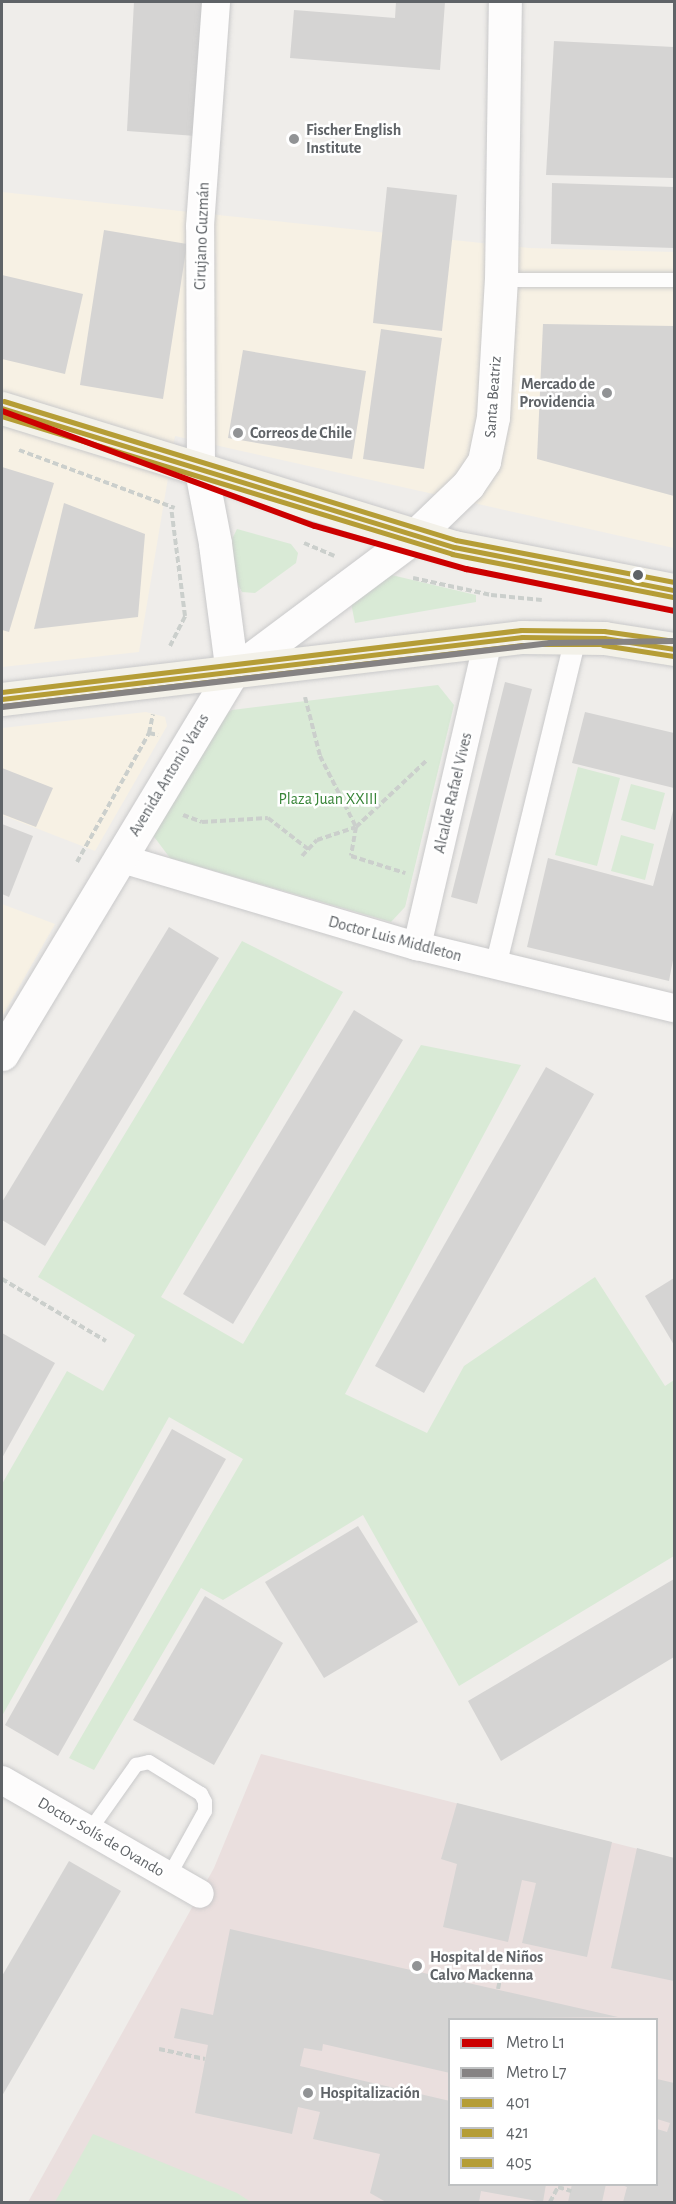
<!DOCTYPE html>
<meta charset="utf-8">
<style>
body{margin:0}
#map{position:relative;width:676px;height:2204px;overflow:hidden;background:#efedea;font-family:"Alegreya Sans",sans-serif}
div>[style]{position:absolute}
[style*='--x']{left:calc(var(--x)*1px);top:calc(var(--y)*1px);width:calc(var(--w)*1px);rotate:calc(var(--a)*1deg)}
.commercial>*{inset:0;background:#f7f1e4}
.medical>*{inset:0;background:#eadfde}
.green>*{inset:0;background:#d9ead6}
.building>*{inset:0;background:#d5d4d3}
.path>*{height:4px;margin-top:-2px;transform-origin:0;background:repeating-linear-gradient(90deg,#cbcfcc 0 6px,transparent 0 9px)}
.roads{filter:drop-shadow(0 0 2px #c9c9ca) drop-shadow(0 0 2px #c9c9ca)}
.service>*{height:14px;margin:-7px;padding:0 7px;transform-origin:7px;border-radius:7px;background:#fdfcfc}
.pedestrian>*{height:21px;margin:-10.5px;padding:0 10.5px;transform-origin:10.5px;border-radius:10.5px;background:#fdfcfc}
.minor>*{height:28px;margin:-14px;padding:0 14px;transform-origin:14px;border-radius:14px;background:#fdfcfc}
.tertiary>*{height:33px;margin:-16.5px;padding:0 16.5px;transform-origin:16.5px;border-radius:16.5px;background:#fdfcfc}
.secondary>*{height:33px;margin:-16.5px;padding:0 16.5px;transform-origin:16.5px;border-radius:16.5px;background:#fdfcfc}
.primary>*{height:33px;margin:-16.5px;padding:0 16.5px;transform-origin:16.5px;border-radius:16.5px;background:#f3f1e9}
.bus-1>*{height:4.5px;margin:-2.25px;padding:0 2.25px;transform-origin:2.25px;border-radius:2.25px;background:#b59d36}
.bus-2>*{height:4.5px;margin:-2.25px;padding:0 2.25px;transform-origin:2.25px;border-radius:2.25px;background:#b59d36}
.bus-3>*{height:4.5px;margin:-2.25px;padding:0 2.25px;transform-origin:2.25px;border-radius:2.25px;background:#b59d36}
.metro-1>*{height:6px;margin:-3px;padding:0 3px;transform-origin:3px;border-radius:3px;background:#c00}
.metro-2>*{height:6px;margin:-3px;padding:0 3px;transform-origin:3px;border-radius:3px;background:#868383}
.dots>*{width:16px;height:16px;translate:-50% -50%;box-sizing:border-box;border:3px solid #fff;border-radius:50%}
span{translate:-50% -50%;white-space:nowrap;text-align:center;line-height:1.15;-webkit-text-stroke:5px #fff;paint-order:stroke}
.poi-label{font-size:16px;color:#5f6367;font-weight:700}
.left{translate:0 -50%;text-align:left}
.right{translate:-100% -50%;text-align:right}
.street-label{font-size:16px;color:#5f6367}
.park-label{font-size:16px;color:#388538}
.frame{position:absolute;inset:0;border:3px solid #5f6367;pointer-events:none}
.legend{position:absolute;left:448px;top:2018px;width:210px;height:168px;box-sizing:border-box;background:#fff;border:2px solid #bfc1c2;margin:0;padding:8px 10px;list-style:none;font-size:18px;color:#5f6367}
.legend li{display:flex;align-items:center;gap:12px;height:30px}
.legend b{width:30px;border:2px solid #bfc1c2}
</style>
<div id="map">
<div class="commercial">
<i style="clip-path:polygon(2px 192px,529px 248px,674px 252px,674px 548px,175px 436px,139px 652px,2px 667px)"></i>
<i style="clip-path:polygon(146px 712px,165px 717px,167px 726px,95px 851px,2px 815px,2px 728px)"></i>
<i style="clip-path:polygon(2px 904px,55px 924px,2px 1017px)"></i>
</div>
<div class="medical">
<i style="clip-path:polygon(evenodd,261px 1754px,674px 1858px,674px 2202px,28px 2202px,214px 1868px,261px 1754px,450px 2020px,656px 2020px,656px 2184px,450px 2184px,450px 2020px)"></i>
</div>
<div class="green">
<i style="clip-path:polygon(237px 529px,291px 544px,298px 553px,296px 563px,255px 593px,242px 592px,236px 581px,232px 539px)"></i>
<i style="clip-path:polygon(383px 573px,476px 595px,476px 602px,355px 623px,351px 603px)"></i>
<i style="clip-path:polygon(438px 685px,454px 705px,405px 907px,391px 922px,170px 858px,152px 834px,218px 719px,232px 710px)"></i>
<i style="clip-path:polygon(578px 767px,620px 778px,597px 866px,555px 855px)"></i>
<i style="clip-path:polygon(631px 784px,665px 793px,655px 830px,621px 820px)"></i>
<i style="clip-path:polygon(621px 835px,654px 844px,645px 880px,611px 871px)"></i>
<i style="clip-path:polygon(242px 941px,343px 992px,161px 1297px,243px 1344px,421px 1045px,521px 1065px,345px 1394px,427px 1433px,464px 1366px,595px 1277px,665px 1386px,674px 1380px,674px 1556px,459px 1686px,363px 1515px,223px 1600px,201px 1588px,94px 1770px,69px 1758px,243px 1459px,169px 1417px,2px 1716px,2px 1484px,67px 1371px,103px 1391px,135px 1335px,38px 1277px)"></i>
<i style="clip-path:polygon(93px 2134px,237px 2193px,251px 2202px,55px 2202px)"></i>
</div>
<div class="building">
<i style="clip-path:polygon(134px 2px,203px 2px,196px 136px,127px 131px)"></i>
<i style="clip-path:polygon(396px 2px,445px 2px,440px 70px,290px 58px,294px 10px,395px 18px)"></i>
<i style="clip-path:polygon(554px 41px,674px 47px,674px 178px,546px 175px)"></i>
<i style="clip-path:polygon(552px 183px,674px 187px,674px 248px,551px 244px)"></i>
<i style="clip-path:polygon(387px 187px,457px 195px,442px 331px,373px 323px)"></i>
<i style="clip-path:polygon(104px 230px,187px 244px,163px 399px,80px 385px)"></i>
<i style="clip-path:polygon(2px 275px,83px 294px,65px 374px,2px 359px)"></i>
<i style="clip-path:polygon(543px 324px,674px 326px,674px 496px,537px 459px)"></i>
<i style="clip-path:polygon(381px 329px,442px 338px,424px 469px,363px 459px)"></i>
<i style="clip-path:polygon(243px 350px,366px 371px,352px 459px,228px 438px)"></i>
<i style="clip-path:polygon(2px 467px,54px 483px,9px 632px,2px 630px)"></i>
<i style="clip-path:polygon(64px 503px,145px 534px,138px 617px,34px 629px)"></i>
<i style="clip-path:polygon(505px 682px,532px 689px,477px 904px,451px 897px)"></i>
<i style="clip-path:polygon(585px 712px,674px 733px,674px 788px,572px 763px)"></i>
<i style="clip-path:polygon(2px 768px,53px 788px,36px 827px,2px 814px)"></i>
<i style="clip-path:polygon(674px 807px,674px 955px,669px 981px,527px 947px,548px 858px,653px 886px)"></i>
<i style="clip-path:polygon(2px 824px,33px 836px,9px 897px,2px 894px)"></i>
<i style="clip-path:polygon(169px 927px,219px 958px,45px 1246px,2px 1220px,2px 1202px)"></i>
<i style="clip-path:polygon(354px 1010px,403px 1040px,233px 1324px,183px 1294px)"></i>
<i style="clip-path:polygon(546px 1067px,594px 1094px,424px 1393px,375px 1366px)"></i>
<i style="clip-path:polygon(674px 1278px,674px 1345px,645px 1296px)"></i>
<i style="clip-path:polygon(2px 1333px,55px 1363px,2px 1458px)"></i>
<i style="clip-path:polygon(172px 1429px,226px 1459px,58px 1756px,5px 1725px)"></i>
<i style="clip-path:polygon(358px 1526px,418px 1622px,324px 1678px,265px 1582px)"></i>
<i style="clip-path:polygon(674px 1579px,674px 1657px,501px 1761px,468px 1701px)"></i>
<i style="clip-path:polygon(205px 1596px,283px 1643px,214px 1765px,133px 1720px)"></i>
<i style="clip-path:polygon(457px 1803px,612px 1842px,587px 1957px,522px 1943px,536px 1883px,522px 1880px,508px 1942px,443px 1927px,457px 1864px,441px 1859px)"></i>
<i style="clip-path:polygon(637px 1848px,674px 1858px,674px 1981px,611px 1968px)"></i>
<i style="clip-path:polygon(69px 1861px,121px 1891px,2px 2096px,2px 1976px)"></i>
<i style="clip-path:polygon(230px 1929px,618px 2017px,450px 2019px,450px 2073px,323px 2044px,322px 2051px,304px 2048px,300px 2066px,450px 2101px,450px 2184px,546px 2184px,543px 2202px,481px 2191px,479px 2202px,386px 2202px,370px 2193px,380px 2154px,313px 2139px,320px 2112px,298px 2107px,292px 2134px,195px 2113px,208px 2045px,174px 2038px,181px 2008px,213px 2015px)"></i>
<i style="clip-path:polygon(657px 2079px,674px 2083px,674px 2202px,623px 2202px,627px 2187px,619px 2184px,657px 2184px,657px 2129px,667px 2132px,670px 2123px,657px 2119px)"></i>
<i style="clip-path:polygon(572px 2184px,606px 2184px,602px 2202px,568px 2202px)"></i>
</div>
<div class="path">
<i style="--x:19;--y:450;--w:166;--a:20.4"></i>
<i style="--x:304;--y:543;--w:33;--a:23"></i>
<i style="--x:413;--y:578;--w:80;--a:12.3"></i>
<i style="--x:491;--y:595;--w:51;--a:5.6"></i>
<i style="--x:170;--y:646;--w:34;--a:-63"></i>
<i style="--x:185;--y:616;--w:110;--a:-97.3"></i>
<i style="--x:305;--y:697;--w:61;--a:75.7"></i>
<i style="--x:320;--y:756;--w:80;--a:63.1"></i>
<i style="--x:356;--y:827;--w:29;--a:100"></i>
<i style="--x:351;--y:856;--w:57;--a:17.5"></i>
<i style="--x:149;--y:733;--w:19;--a:-78"></i>
<i style="--x:183;--y:815;--w:20;--a:20"></i>
<i style="--x:202;--y:822;--w:66;--a:-3.5"></i>
<i style="--x:268;--y:818;--w:51;--a:37.8"></i>
<i style="--x:302;--y:856;--w:22;--a:-47"></i>
<i style="--x:317;--y:840;--w:41;--a:-18.4"></i>
<i style="--x:356;--y:827;--w:98;--a:-43.3"></i>
<i style="--x:77;--y:862;--w:148;--a:-60.8"></i>
<i style="--x:149;--y:733;--w:9;--a:13"></i>
<i style="--x:2;--y:1279;--w:121;--a:30.8"></i>
<i style="--x:498;--y:1989;--w:19;--a:-78"></i>
<i style="--x:159;--y:2049;--w:47;--a:12.3"></i>
<i style="--x:550;--y:2202;--w:17;--a:-62"></i>
<i style="--x:558;--y:2187;--w:14;--a:17"></i>
</div>
<div class="roads">
<div class="service">
<i style="--x:501;--y:280;--w:173;--a:0"></i>
<i style="--x:90;--y:1830;--w:80;--a:-54.7"></i>
<i style="--x:136;--y:1765;--w:13;--a:-13"></i>
<i style="--x:149;--y:1762;--w:61;--a:31.6"></i>
<i style="--x:201;--y:1794;--w:9;--a:63"></i>
<i style="--x:205;--y:1802;--w:9;--a:90"></i>
<i style="--x:205;--y:1811;--w:74;--a:119"></i>
</div>
<div class="pedestrian">
<i style="--x:495;--y:966;--w:339;--a:-76.3"></i>
</div>
<div class="minor">
<i style="--x:201;--y:470;--w:244;--a:-90.2"></i>
<i style="--x:200;--y:226;--w:225;--a:-85.9"></i>
<i style="--x:119;--y:858;--w:311;--a:16.5"></i>
<i style="--x:417;--y:946;--w:264;--a:13.6"></i>
<i style="--x:417;--y:946;--w:314;--a:-76.9"></i>
<i style="--x:2;--y:1780;--w:228;--a:29.9"></i>
</div>
<div class="tertiary">
<i style="--x:232;--y:673;--w:229;--a:-36.8"></i>
<i style="--x:415;--y:536;--w:74;--a:-43.9"></i>
<i style="--x:468;--y:485;--w:29;--a:-56"></i>
<i style="--x:484;--y:461;--w:45;--a:-78.4"></i>
<i style="--x:493;--y:417;--w:137;--a:-86.7"></i>
<i style="--x:501;--y:280;--w:278;--a:-89.2"></i>
</div>
<div class="secondary">
<i style="--x:2;--y:1054;--w:445;--a:-58.9"></i>
<i style="--x:232;--y:673;--w:131;--a:-97.5"></i>
<i style="--x:215;--y:543;--w:74;--a:-100.9"></i>
</div>
<div class="primary">
<i style="--x:2;--y:408;--w:473;--a:17.1"></i>
<i style="--x:454;--y:547;--w:224;--a:11.1"></i>
<i style="--x:2;--y:699;--w:524;--a:-6.8"></i>
<i style="--x:522;--y:637;--w:82;--a:0.7"></i>
<i style="--x:604;--y:638;--w:71;--a:8.9"></i>
</div>
</div>
<div class="bus-1">
<i style="--x:2;--y:408;--w:473;--a:17.1"></i>
<i style="--x:454;--y:547;--w:224;--a:11.1"></i>
<i style="--x:2;--y:699;--w:524;--a:-6.8"></i>
<i style="--x:522;--y:637;--w:82;--a:0.7"></i>
<i style="--x:604;--y:638;--w:71;--a:8.9"></i>
</div>
<div class="bus-2">
<i style="--x:2;--y:416;--w:471;--a:17"></i>
<i style="--x:452;--y:554;--w:225;--a:11"></i>
<i style="--x:3;--y:706;--w:523;--a:-6.7"></i>
<i style="--x:522;--y:645;--w:81;--a:0"></i>
<i style="--x:603;--y:645;--w:71;--a:8.9"></i>
</div>
<div class="bus-3">
<i style="--x:4;--y:401;--w:473;--a:17.1"></i>
<i style="--x:456;--y:540;--w:222;--a:10.9"></i>
<i style="--x:2;--y:692;--w:523;--a:-6.81"></i>
<i style="--x:521;--y:630;--w:83;--a:0.7"></i>
<i style="--x:604;--y:631;--w:71;--a:8.1"></i>
</div>
<div class="metro-1">
<i style="--x:2;--y:411;--w:333;--a:20.2"></i>
<i style="--x:315;--y:526;--w:157;--a:15.9"></i>
<i style="--x:466;--y:569;--w:212;--a:11.4"></i>
</div>
<div class="metro-2">
<i style="--x:2;--y:707;--w:552;--a:-6.66"></i>
<i style="--x:550;--y:643;--w:124;--a:-0.9"></i>
</div>
<div class="dots">
<i style="left:294px;top:139px;background:#919395"></i>
<i style="left:607px;top:393px;background:#919395"></i>
<i style="left:238px;top:433px;background:#919395"></i>
<i style="left:638px;top:575px;background:#5f6367"></i>
<i style="left:417px;top:1966px;background:#919395"></i>
<i style="left:308px;top:2093px;background:#919395"></i>
</div>
<div class="poi-label">
<span class="left" style="left:306px;top:139px">Fischer English<br>Institute</span>
<span class="right" style="left:595px;top:393px">Mercado de<br>Providencia</span>
<span class="left" style="left:250px;top:433px">Correos de Chile</span>
<span class="left" style="left:430px;top:1966px">Hospital de Niños<br>Calvo Mackenna</span>
<span class="left" style="left:320px;top:2093px">Hospitalización</span>
</div>
<div class="street-label">
<span style="left:202px;top:236px;rotate:-88deg">Cirujano Guzmán</span>
<span style="left:493px;top:397px;rotate:-86deg">Santa Beatriz</span>
<span style="left:169px;top:775px;rotate:-59deg">Avenida Antonio Varas</span>
<span style="left:453px;top:793px;rotate:-77deg">Alcalde Rafael Vives</span>
<span style="left:395px;top:939px;rotate:15deg">Doctor Luis Middleton</span>
<span style="left:101px;top:1837px;rotate:30deg">Doctor Solís de Ovando</span>
</div>
<div class="park-label">
<span style="left:328px;top:799px">Plaza Juan XXIII</span>
</div>
<div class="frame"></div>
<ul class="legend">
<li><b style="height:8px;background:#c00"></b>Metro L1</li>
<li><b style="height:8px;background:#868383"></b>Metro L7</li>
<li><b style="height:8px;background:#b59d36"></b>401</li>
<li><b style="height:8px;background:#b59d36"></b>421</li>
<li><b style="height:8px;background:#b59d36"></b>405</li>
</ul>
</div>
